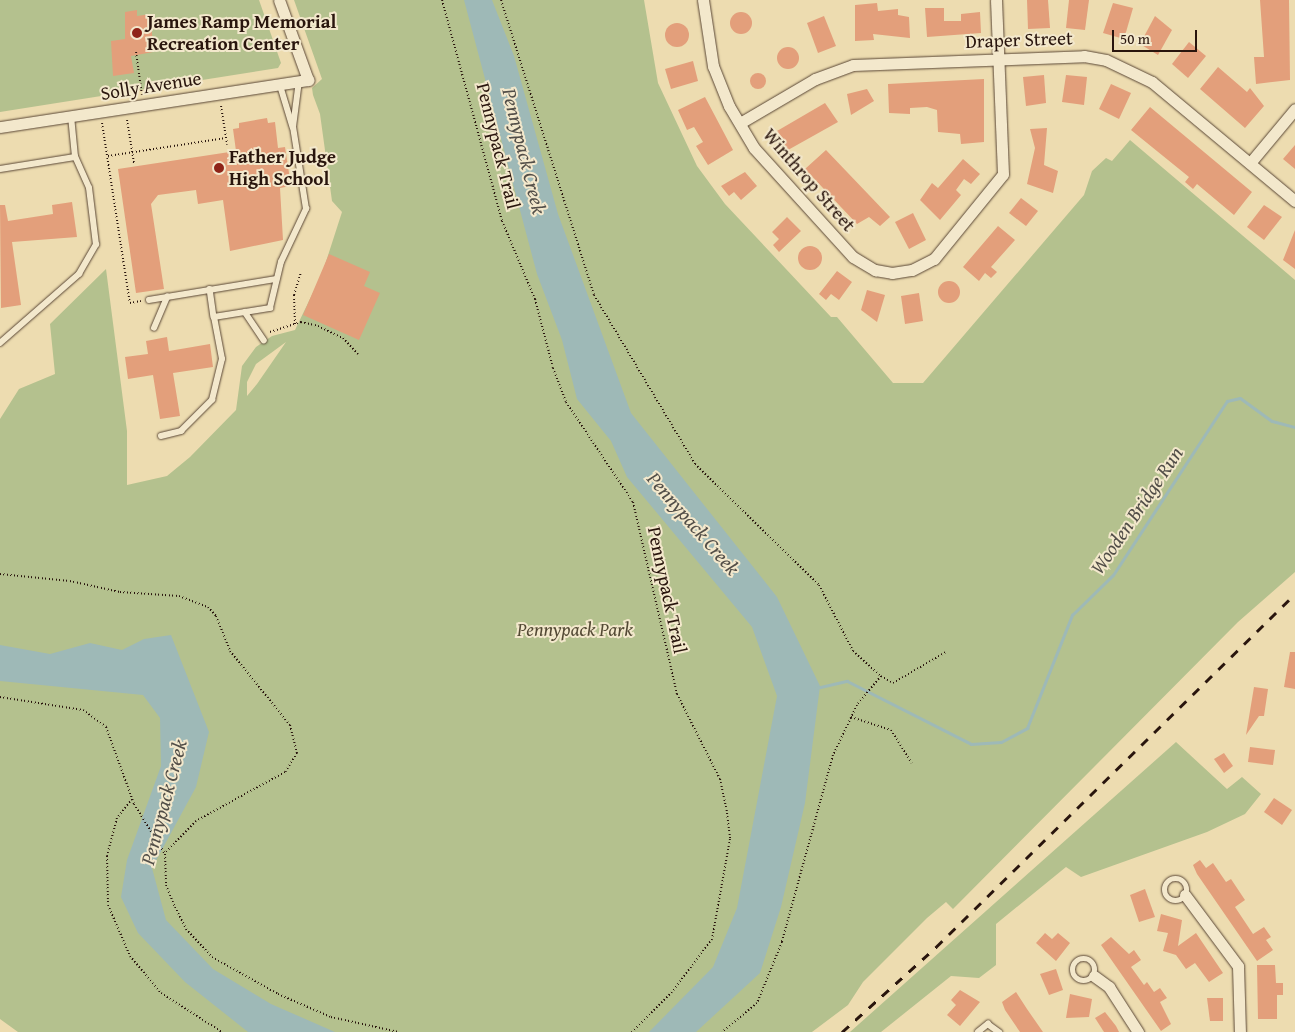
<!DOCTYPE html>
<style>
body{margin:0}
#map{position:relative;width:1295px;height:1032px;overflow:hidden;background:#eddcb0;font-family:"Gentium Book Plus",serif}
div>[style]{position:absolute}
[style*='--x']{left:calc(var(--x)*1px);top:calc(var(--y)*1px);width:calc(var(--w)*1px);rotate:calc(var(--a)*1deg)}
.green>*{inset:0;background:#b4c18e}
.water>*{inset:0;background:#9eb9b7}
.stream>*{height:3px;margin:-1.5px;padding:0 1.5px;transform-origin:1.5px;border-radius:1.5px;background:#9eb9b7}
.building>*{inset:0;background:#e39f7b}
.round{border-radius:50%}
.path>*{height:2px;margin-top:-1px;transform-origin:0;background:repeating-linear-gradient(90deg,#29150d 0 1px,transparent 0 3.5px)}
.roads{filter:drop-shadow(0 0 1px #5a4736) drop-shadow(0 0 1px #5a4736)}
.service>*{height:5.5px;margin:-2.75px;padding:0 2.75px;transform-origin:2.75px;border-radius:2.75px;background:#f3e8cc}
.service>.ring{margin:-2.75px;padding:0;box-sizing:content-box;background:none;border:5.5px solid #f3e8cc;border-radius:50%}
.minor>*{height:11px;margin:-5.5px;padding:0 5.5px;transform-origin:5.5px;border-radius:5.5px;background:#f3e8cc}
.rail>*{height:3px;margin-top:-1.5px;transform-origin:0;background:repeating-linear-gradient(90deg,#29150d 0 9px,transparent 0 18px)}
.dots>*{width:14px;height:14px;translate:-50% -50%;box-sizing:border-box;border:2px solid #f3e8cc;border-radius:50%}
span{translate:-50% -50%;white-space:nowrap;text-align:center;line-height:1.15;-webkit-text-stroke:4px #f3e8cc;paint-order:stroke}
.poi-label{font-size:19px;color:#29150d;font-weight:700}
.left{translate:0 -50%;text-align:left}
.street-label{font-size:19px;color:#29150d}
.park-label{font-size:19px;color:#534934;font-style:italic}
.water-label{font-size:20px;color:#524e48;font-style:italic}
.scale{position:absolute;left:1112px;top:30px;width:85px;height:22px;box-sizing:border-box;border:2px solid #29150d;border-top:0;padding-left:6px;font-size:15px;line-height:18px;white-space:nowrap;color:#29150d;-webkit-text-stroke:4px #f3e8cc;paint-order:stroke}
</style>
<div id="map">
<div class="green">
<i style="clip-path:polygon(0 0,259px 0,281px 63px,278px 68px,0 112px)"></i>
<i style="clip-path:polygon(evenodd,294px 0,644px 0,658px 83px,697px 166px,725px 204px,831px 317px,837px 317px,893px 383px,923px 383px,1084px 195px,1092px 171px,1106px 158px,1112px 161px,1130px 140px,1295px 280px,1295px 572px,1238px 622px,953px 909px,946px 902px,927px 918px,863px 982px,848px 1005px,812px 1032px,18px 1032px,0 1019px,0 419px,19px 389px,55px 374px,50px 324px,106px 269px,127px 431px,127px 485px,167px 476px,190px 457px,236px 410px,242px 366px,256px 347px,272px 336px,295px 330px,322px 274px,342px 212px,332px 201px,320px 114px,313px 95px,312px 88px,322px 79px,294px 0,286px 342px,257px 384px,247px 396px,247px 382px,256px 364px,286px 342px)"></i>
<i style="clip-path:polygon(1176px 742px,1227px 789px,1242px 777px,1261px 794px,1245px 814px,1207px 832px,1081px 877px,1066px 867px,996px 924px,996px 965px,979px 978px,951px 976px,881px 1032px,850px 1032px)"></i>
</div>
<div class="water">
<i style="clip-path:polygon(464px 0,492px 0,514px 56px,558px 214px,631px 413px,777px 597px,820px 686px,805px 803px,781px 907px,760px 973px,696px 1032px,649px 1032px,713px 967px,737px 908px,777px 696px,752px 627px,627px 477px,611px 441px,577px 399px,562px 340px,537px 274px)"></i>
<i style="clip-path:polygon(171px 635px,209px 732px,196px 787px,152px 868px,166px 920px,213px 969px,271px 1004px,335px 1032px,248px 1032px,185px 982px,138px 933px,121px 897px,127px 860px,161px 766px,160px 718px,143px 695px,0 681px,0 645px,50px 654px,90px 643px,122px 650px,144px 639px)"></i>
</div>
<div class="stream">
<i style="--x:816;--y:688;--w:32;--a:-13"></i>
<i style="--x:847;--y:681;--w:139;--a:26.9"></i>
<i style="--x:971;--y:744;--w:30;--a:-4"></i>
<i style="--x:1001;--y:742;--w:30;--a:-28"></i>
<i style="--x:1027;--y:728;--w:122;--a:-68.3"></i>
<i style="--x:1072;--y:615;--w:57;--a:-44.3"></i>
<i style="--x:1113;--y:575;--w:208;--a:-56.8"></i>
<i style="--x:1227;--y:401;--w:13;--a:-13"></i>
<i style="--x:1240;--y:398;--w:39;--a:36"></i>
<i style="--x:1272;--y:421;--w:24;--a:15"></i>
</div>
<div class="building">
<i style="clip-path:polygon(1027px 0,1048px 0,1050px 28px,1028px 29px)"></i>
<i style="clip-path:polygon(1069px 0,1089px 0,1085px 30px,1066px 28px)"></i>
<i style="clip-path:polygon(1260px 0,1289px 0,1290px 80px,1256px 84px,1254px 57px,1264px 57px)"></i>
<i style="clip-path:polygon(877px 3px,878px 11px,898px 9px,898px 15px,909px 17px,910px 38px,873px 34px,874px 40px,855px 41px,855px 5px)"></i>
<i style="clip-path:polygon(1113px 3px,1133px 8px,1124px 39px,1103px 33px)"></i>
<i style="clip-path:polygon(925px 8px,944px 8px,944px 21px,961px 21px,961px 14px,980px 12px,981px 33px,927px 37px)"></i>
<i style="clip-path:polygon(137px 10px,137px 16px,151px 14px,153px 52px,131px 56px,134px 73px,113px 76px,111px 41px,125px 39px,125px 12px)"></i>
<i class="round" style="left:730px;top:12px;width:22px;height:22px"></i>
<i style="clip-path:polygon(824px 16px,836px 46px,818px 53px,807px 23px)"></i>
<i style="clip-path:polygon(1155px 16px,1172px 30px,1158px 55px,1140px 44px)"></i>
<i class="round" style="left:665px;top:23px;width:24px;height:24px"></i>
<i style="clip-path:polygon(1189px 42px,1206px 56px,1188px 78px,1172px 64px)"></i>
<i class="round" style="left:777px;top:47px;width:22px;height:22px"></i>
<i style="clip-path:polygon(693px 61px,698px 81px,671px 89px,665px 69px)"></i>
<i style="clip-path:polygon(1218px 67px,1247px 92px,1250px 88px,1264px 106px,1245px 128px,1200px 89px)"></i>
<i class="round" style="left:750px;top:73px;width:16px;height:16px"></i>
<i style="clip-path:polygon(1044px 75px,1046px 103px,1026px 106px,1023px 77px)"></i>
<i style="clip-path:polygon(1066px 75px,1087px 77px,1084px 105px,1062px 102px)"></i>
<i style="clip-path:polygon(984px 79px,984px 142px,961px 144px,960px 134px,938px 132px,937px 110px,927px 107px,910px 108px,910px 114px,889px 113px,888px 84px)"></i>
<i style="clip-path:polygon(1111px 84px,1131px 93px,1119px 119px,1099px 109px)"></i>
<i style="clip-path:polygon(867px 89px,874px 101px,851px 115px,847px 94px)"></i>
<i style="clip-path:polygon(705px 97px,733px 150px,708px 165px,696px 146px,703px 142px,694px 127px,687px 130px,678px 110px)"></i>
<i style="clip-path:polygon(825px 103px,838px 122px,788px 150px,777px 131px)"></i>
<i style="clip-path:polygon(1150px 107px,1252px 192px,1234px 215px,1197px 184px,1193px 189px,1185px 182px,1189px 177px,1131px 130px)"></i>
<i style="clip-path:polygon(267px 118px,268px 123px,275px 122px,278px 148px,285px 147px,291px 186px,280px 188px,283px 240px,230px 251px,223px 200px,198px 204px,196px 190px,158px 195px,151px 204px,164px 289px,136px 293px,118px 169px,236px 151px,233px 129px,239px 128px,239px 123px)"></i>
<i style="clip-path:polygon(1047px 128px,1044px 165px,1058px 171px,1053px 193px,1027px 184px,1035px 148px,1030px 129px)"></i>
<i style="clip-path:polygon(1295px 145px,1295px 169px,1283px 159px)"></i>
<i style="clip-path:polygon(826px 150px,890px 217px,880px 226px,869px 217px,857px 224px,805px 169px)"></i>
<i style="clip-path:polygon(963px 159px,980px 174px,971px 184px,964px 179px,956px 190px,961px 195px,940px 220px,920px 200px,932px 183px,938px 188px)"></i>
<i style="clip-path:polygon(745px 172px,757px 186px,741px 200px,734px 192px,729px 196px,721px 186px)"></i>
<i style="clip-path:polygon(1021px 198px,1038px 211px,1026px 226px,1009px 213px)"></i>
<i style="clip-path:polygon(72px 202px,77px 237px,12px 242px,21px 305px,1px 308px,0 205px,5px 205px,8px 221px,53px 214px,52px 205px)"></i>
<i style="clip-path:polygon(1264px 205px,1282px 217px,1264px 240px,1247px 227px)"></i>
<i style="clip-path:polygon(913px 213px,926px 240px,909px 249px,895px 222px)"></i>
<i style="clip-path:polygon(787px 217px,801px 231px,779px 252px,773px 245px,779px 239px,772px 232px)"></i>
<i style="clip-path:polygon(998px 226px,1015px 240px,991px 267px,997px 272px,991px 278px,985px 273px,979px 281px,963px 267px)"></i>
<i style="clip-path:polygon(1295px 230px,1295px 269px,1283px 260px)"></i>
<i class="round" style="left:798px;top:246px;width:24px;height:24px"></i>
<i style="clip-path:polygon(329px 254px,370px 272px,364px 286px,380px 293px,359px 340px,303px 315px)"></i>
<i style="clip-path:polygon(837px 271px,852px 282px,839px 300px,831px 294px,826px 300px,819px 294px)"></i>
<i class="round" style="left:938px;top:281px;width:22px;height:22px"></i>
<i style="clip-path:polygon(867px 290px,885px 295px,877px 322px,861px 310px)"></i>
<i style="clip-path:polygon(919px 293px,923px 321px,905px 324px,901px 296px)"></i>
<i style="clip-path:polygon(167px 337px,169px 351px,210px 344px,213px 367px,173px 373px,180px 416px,160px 419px,153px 375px,128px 379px,125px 357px,148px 354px,146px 341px)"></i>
<i style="clip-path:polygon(1290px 652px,1295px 652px,1295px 689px,1284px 687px)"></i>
<i style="clip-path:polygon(1254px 687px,1268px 689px,1264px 716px,1259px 716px,1246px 735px)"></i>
<i style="clip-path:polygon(1250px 747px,1275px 750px,1273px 765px,1248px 762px)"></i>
<i style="clip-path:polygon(1224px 753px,1233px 766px,1224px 773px,1214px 759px)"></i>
<i style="clip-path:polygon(1274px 798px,1292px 810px,1282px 825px,1264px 812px)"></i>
<i style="clip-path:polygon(1200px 860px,1206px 868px,1213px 863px,1226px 882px,1231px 879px,1245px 900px,1235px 907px,1253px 934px,1264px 927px,1271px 937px,1266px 940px,1273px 950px,1257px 961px,1197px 874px,1193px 865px)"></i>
<i style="clip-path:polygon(1145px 889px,1155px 917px,1139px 922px,1130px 895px)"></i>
<i style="clip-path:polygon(1161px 914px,1182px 920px,1178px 946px,1196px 933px,1223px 973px,1209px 982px,1195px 963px,1186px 969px,1176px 955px,1163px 951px,1168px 933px,1157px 931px)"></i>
<i style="clip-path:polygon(1045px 933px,1052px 939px,1058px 933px,1070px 943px,1056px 961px,1036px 943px)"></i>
<i style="clip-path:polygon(1111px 937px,1129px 954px,1134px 950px,1141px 960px,1131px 967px,1144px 985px,1147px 982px,1154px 992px,1160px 988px,1167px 998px,1160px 1002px,1171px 1024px,1161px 1031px,1101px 945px)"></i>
<i style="clip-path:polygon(1257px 965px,1275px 965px,1276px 983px,1283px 983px,1283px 995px,1277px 995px,1277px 1019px,1258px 1019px)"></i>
<i style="clip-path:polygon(1056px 969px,1063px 990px,1049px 995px,1040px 974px)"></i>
<i style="clip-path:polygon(960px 990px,980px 1002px,960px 1026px,947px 1015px,956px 1005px,951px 1000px)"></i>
<i style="clip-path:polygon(1016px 992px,1027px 1009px,1043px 1032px,1020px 1032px,1005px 1010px,1002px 1002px)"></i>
<i style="clip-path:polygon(1070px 994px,1092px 999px,1089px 1017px,1066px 1018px)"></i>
<i style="clip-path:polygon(1207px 998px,1223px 998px,1223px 1021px,1210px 1021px)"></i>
<i style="clip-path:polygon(1105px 1012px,1116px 1026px,1119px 1032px,1104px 1032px,1095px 1018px)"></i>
</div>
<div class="path">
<i style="--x:442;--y:0;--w:229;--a:74.8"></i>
<i style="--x:502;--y:221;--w:85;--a:67.1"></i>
<i style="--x:535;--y:299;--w:71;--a:75.4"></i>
<i style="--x:553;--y:368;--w:36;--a:69"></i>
<i style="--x:566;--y:402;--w:120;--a:56.2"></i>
<i style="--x:633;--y:502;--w:197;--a:77.1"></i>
<i style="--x:677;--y:694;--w:95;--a:63.2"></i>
<i style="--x:720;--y:779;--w:35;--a:78"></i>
<i style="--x:727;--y:813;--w:26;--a:83"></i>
<i style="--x:730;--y:839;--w:102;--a:100.2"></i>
<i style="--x:712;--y:939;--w:66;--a:127"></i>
<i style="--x:672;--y:992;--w:57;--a:135"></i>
<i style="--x:501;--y:0;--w:309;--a:72.5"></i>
<i style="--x:594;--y:295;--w:197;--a:59.1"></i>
<i style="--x:695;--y:464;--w:173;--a:44.3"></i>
<i style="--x:819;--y:585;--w:74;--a:62.7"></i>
<i style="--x:853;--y:651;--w:38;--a:42"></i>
<i style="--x:881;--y:676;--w:38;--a:130"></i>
<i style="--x:857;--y:705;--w:55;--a:115.6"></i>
<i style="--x:833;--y:755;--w:194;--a:105.3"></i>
<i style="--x:782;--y:942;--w:66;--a:112.3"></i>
<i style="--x:757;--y:1003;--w:45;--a:140.4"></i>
<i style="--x:136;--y:52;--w:43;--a:82.1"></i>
<i style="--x:221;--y:106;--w:39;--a:81"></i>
<i style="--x:127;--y:120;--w:44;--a:80.8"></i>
<i style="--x:102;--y:123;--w:182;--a:81.2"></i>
<i style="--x:130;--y:303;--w:11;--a:-10"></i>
<i style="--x:108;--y:156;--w:119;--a:-8.7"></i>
<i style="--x:295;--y:324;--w:29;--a:-92"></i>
<i style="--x:294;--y:295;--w:24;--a:-73"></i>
<i style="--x:270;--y:332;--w:33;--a:-18"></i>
<i style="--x:301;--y:322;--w:17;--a:13"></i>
<i style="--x:318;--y:326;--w:28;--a:26"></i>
<i style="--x:343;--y:338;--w:22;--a:47"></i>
<i style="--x:0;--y:574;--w:70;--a:5.7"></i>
<i style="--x:70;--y:581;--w:51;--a:12.4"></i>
<i style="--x:120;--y:592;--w:59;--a:3.9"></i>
<i style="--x:179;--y:596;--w:31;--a:21"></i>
<i style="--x:208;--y:607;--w:12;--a:48"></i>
<i style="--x:216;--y:616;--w:38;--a:68"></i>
<i style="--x:230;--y:651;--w:95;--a:51"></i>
<i style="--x:290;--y:725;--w:29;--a:76"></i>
<i style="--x:297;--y:753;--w:22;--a:122"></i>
<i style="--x:285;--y:772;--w:102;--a:151.2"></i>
<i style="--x:196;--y:821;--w:45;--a:134.1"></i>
<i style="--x:881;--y:676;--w:14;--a:30"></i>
<i style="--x:893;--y:683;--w:61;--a:-30.3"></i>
<i style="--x:0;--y:697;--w:84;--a:8.9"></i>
<i style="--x:83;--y:710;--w:29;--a:36"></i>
<i style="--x:106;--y:727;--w:82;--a:70"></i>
<i style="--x:134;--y:804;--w:59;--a:58.2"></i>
<i style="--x:165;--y:854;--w:31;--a:88"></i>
<i style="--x:166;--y:885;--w:24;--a:68"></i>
<i style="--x:175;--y:907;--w:25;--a:63"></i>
<i style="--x:186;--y:929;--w:38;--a:47"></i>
<i style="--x:212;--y:957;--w:76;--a:29.3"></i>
<i style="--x:278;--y:994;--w:58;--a:23.5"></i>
<i style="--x:331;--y:1017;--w:69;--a:12.6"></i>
<i style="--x:851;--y:717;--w:42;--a:18"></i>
<i style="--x:891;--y:730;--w:39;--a:58"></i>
<i style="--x:132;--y:799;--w:24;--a:128"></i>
<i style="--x:117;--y:818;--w:39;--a:105"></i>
<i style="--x:107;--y:856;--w:49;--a:88.8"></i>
<i style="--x:108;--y:905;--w:56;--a:66.7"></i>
<i style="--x:130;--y:956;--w:48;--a:50"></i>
<i style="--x:161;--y:993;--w:72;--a:32.6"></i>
</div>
<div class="roads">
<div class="service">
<i style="--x:280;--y:84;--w:45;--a:73.2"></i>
<i style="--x:293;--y:127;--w:46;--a:-82.6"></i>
<i style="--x:0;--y:169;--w:76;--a:-9.1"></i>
<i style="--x:210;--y:289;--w:28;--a:82"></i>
<i style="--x:149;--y:300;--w:129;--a:-9.4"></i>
<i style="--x:245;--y:312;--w:34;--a:56"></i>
<i style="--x:154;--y:328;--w:34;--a:-67"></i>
<i style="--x:0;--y:343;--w:105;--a:-41.1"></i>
<i style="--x:79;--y:274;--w:34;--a:-60"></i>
<i style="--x:96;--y:245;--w:57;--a:-97"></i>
<i style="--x:89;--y:188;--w:34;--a:-114"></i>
<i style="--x:75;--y:157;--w:41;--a:-95.6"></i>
<i style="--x:161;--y:436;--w:21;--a:-14"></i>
<i style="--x:181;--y:431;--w:44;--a:-45"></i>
<i style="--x:212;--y:400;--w:42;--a:-76.3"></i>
<i style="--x:222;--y:359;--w:43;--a:-100.8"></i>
<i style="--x:214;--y:317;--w:57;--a:-9.1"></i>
<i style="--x:270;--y:308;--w:47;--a:-76.6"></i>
<i style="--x:281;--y:262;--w:59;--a:-64.7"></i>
<i style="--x:306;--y:209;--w:83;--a:-99"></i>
<i class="ring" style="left:1165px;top:879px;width:16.5px;height:16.5px"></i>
<i class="ring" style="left:1073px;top:959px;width:16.5px;height:16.5px"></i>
<i style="--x:978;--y:1032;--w:13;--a:-39"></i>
<i style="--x:988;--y:1024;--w:14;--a:36"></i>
</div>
<div class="minor">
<i style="--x:703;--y:0;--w:67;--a:81.4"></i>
<i style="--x:713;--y:66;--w:43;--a:68.2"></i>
<i style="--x:729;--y:106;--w:49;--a:59.2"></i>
<i style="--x:754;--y:148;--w:147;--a:47.8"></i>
<i style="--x:853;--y:257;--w:26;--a:31"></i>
<i style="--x:875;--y:270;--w:17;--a:10"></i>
<i style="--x:892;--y:273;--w:20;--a:-9"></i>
<i style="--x:912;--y:270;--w:25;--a:-27"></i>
<i style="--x:934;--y:259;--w:109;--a:-50.9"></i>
<i style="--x:1003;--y:174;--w:174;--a:-92.3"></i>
<i style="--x:740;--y:123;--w:87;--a:-30.4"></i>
<i style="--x:815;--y:79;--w:40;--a:-20.2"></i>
<i style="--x:853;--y:65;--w:231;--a:-2.2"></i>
<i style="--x:1084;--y:56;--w:22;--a:10"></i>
<i style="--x:1106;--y:60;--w:51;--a:25.6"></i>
<i style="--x:1152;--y:82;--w:186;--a:39.8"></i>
<i style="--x:0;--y:127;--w:312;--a:-8.7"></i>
<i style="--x:308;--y:80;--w:85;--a:-109.9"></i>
<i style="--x:1250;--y:163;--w:70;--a:-50.2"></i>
<i style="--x:1185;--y:895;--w:89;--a:53.3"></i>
<i style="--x:1238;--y:966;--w:66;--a:88.3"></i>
<i style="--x:1094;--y:976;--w:19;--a:36"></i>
<i style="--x:1109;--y:987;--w:54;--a:57.2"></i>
</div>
</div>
<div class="rail">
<i style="--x:842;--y:1032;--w:127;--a:-42.1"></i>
<i style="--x:936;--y:947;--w:503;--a:-44.52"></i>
</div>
<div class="dots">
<i style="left:137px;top:33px;background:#8f2418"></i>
<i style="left:219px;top:168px;background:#8f2418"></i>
</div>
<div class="poi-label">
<span class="left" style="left:147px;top:33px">James Ramp Memorial<br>Recreation Center</span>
<span class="left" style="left:229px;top:168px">Father Judge<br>High School</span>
</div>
<div class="street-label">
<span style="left:1019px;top:40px;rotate:-2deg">Draper Street</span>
<span style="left:151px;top:86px;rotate:-9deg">Solly Avenue</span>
<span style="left:498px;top:146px;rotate:76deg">Pennypack Trail</span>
<span style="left:809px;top:180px;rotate:49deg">Winthrop Street</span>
<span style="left:667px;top:590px;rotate:78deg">Pennypack Trail</span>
</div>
<div class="park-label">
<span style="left:575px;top:630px">Pennypack Park</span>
</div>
<div class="water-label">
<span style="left:525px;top:151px;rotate:76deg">Pennypack Creek</span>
<span style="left:1136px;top:510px;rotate:-56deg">Wooden Bridge Run</span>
<span style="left:694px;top:523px;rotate:49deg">Pennypack Creek</span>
<span style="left:163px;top:802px;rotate:-75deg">Pennypack Creek</span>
</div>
<div class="scale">50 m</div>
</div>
